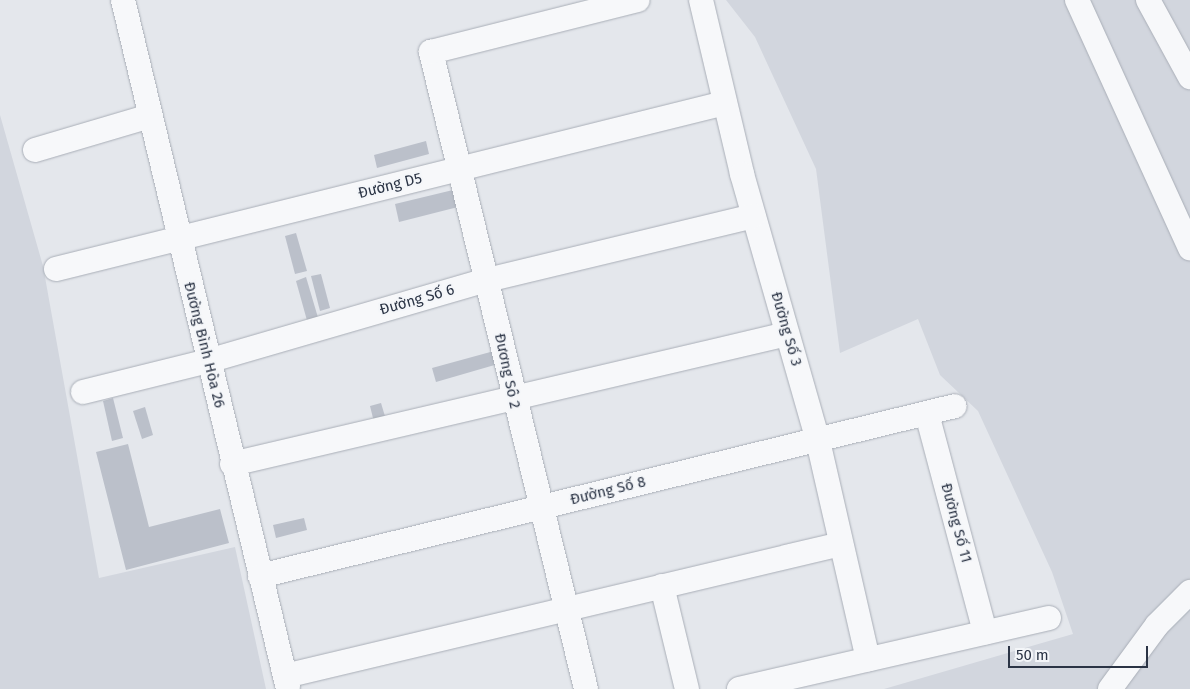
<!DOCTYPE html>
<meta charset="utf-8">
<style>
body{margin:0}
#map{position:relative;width:1190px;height:689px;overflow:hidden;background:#e4e7ec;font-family:"Fira Sans",sans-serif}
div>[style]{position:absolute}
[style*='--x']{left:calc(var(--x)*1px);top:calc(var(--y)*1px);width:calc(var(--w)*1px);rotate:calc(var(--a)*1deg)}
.built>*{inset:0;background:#d2d6de}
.building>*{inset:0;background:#bbc0ca}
.roads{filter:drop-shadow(0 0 1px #a9aeb7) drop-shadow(0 0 1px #a9aeb7)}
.minor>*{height:24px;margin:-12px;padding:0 12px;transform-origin:12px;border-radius:12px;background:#f7f8fa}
span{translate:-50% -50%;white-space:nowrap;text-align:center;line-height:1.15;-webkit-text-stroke:4px #f4f6f9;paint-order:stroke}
.street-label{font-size:15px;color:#2b3445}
.scale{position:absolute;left:1008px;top:646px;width:140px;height:22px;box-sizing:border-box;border:2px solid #2b3445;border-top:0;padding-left:6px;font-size:15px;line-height:18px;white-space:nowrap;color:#2b3445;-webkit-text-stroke:4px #f4f6f9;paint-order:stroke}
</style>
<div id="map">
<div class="built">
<i style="clip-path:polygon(726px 0,1190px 0,1190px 689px,884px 689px,1073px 634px,1052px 572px,978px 411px,940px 375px,918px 319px,840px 353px,816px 169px,755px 37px)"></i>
<i style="clip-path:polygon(0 115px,43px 266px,99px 578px,235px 547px,266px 689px,0 689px)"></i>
</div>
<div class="building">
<i style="clip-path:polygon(426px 141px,429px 154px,377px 168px,374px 155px)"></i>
<i style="clip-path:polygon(453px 190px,458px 207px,399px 222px,395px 204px)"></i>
<i style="clip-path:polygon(296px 233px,307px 271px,295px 274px,285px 236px)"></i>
<i style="clip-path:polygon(321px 274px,330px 308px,320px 311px,311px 276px)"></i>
<i style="clip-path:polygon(306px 277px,319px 321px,308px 324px,296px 281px)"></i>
<i style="clip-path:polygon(494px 351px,498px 364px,436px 382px,432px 368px)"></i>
<i style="clip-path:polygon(113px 398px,123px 438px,112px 441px,103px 401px)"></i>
<i style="clip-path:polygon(381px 403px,387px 423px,375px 426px,370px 406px)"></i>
<i style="clip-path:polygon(145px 407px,153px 435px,142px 439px,133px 411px)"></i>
<i style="clip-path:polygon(128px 444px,149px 527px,220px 509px,229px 543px,126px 570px,96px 452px)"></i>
<i style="clip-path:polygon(304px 518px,307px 530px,276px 538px,273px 525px)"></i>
</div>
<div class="roads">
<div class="minor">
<i style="--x:123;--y:0;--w:708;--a:76.53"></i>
<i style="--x:701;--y:0;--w:179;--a:76.7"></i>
<i style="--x:742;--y:174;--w:278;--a:74.1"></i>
<i style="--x:818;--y:441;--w:224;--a:77.1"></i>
<i style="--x:1077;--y:0;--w:273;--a:65.5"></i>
<i style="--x:1148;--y:0;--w:88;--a:61.4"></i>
<i style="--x:35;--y:150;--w:120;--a:-16.5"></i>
<i style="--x:56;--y:269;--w:689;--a:-13.94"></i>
<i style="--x:83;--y:392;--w:129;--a:-13.9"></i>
<i style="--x:208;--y:361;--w:291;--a:-16.2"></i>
<i style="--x:487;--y:280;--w:274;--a:-13.5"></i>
<i style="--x:927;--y:414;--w:226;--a:75.1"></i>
<i style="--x:232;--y:464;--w:570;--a:-13.18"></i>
<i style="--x:260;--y:576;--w:715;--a:-13.74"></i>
<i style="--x:662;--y:586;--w:106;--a:76.4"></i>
<i style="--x:285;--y:676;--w:571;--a:-13.36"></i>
<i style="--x:586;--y:689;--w:656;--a:-103.68"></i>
<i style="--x:431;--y:52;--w:213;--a:-14.1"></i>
<i style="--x:739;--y:689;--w:318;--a:-12.9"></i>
<i style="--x:1110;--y:689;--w:79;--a:-53.7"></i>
<i style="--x:1157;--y:625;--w:47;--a:-45"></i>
</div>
</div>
<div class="street-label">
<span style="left:390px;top:186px;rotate:-14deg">Đường D5</span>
<span style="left:417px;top:300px;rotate:-16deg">Đường Số 6</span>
<span style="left:786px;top:329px;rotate:74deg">Đường Số 3</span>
<span style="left:204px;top:345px;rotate:76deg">Đường Bình Hòa 26</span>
<span style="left:507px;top:371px;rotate:78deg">Đương Sô 2</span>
<span style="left:608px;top:491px;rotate:-14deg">Đường Số 8</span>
<span style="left:956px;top:523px;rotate:75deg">Đường Số 11</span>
</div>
<div class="scale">50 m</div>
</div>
